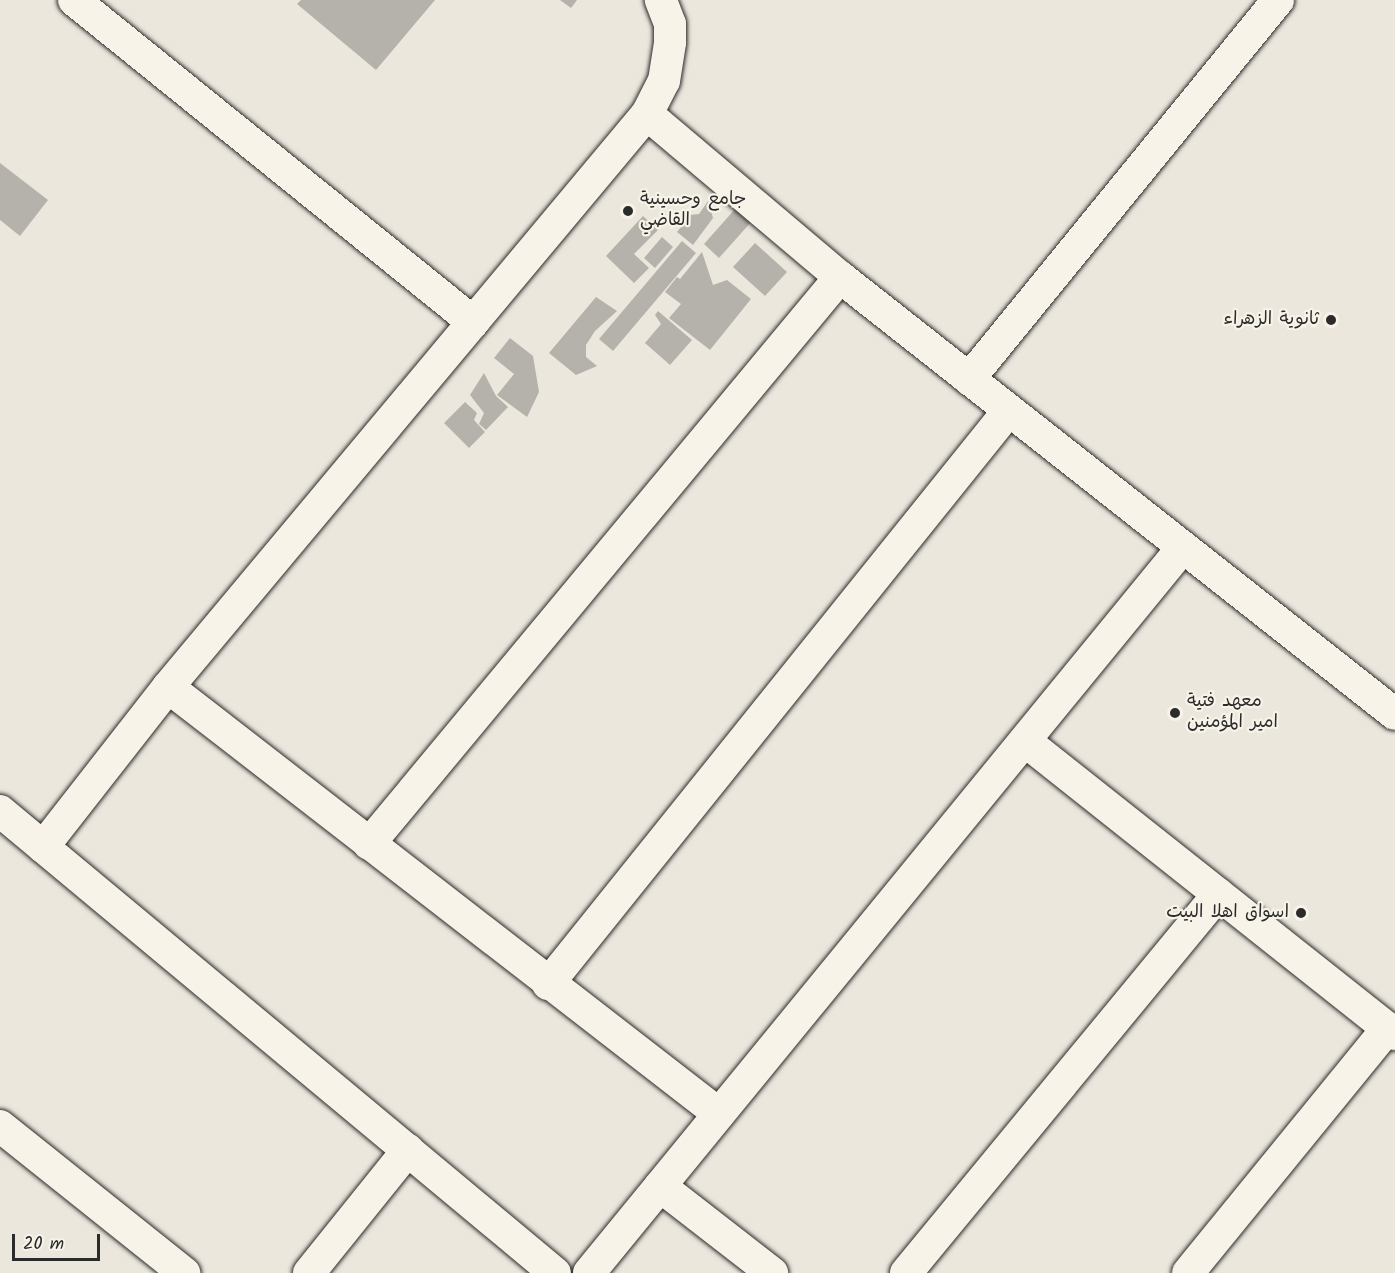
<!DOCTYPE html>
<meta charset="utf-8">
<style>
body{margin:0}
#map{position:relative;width:1395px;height:1273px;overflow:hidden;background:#ebe7dd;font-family:Kalam,"Playpen Sans Arabic",sans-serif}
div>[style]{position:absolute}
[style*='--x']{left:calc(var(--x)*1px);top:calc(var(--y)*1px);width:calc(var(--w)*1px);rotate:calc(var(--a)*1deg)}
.building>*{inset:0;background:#b5b2ab}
.roads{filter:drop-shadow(0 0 2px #2b2b2b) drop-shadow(0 0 2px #2b2b2b)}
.street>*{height:32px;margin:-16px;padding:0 16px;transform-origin:16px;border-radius:16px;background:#f7f3e8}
.dots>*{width:16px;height:16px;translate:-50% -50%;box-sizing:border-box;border:3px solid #f7f3e8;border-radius:50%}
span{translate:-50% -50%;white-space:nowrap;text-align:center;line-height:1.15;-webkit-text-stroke:4.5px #f7f3e8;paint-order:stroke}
.poi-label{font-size:18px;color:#2b2b2b}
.left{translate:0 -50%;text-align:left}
.right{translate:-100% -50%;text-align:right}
.scale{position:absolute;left:12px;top:1234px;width:88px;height:27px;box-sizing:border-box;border:3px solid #2b2b2b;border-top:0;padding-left:8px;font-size:18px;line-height:21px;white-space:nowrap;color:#2b2b2b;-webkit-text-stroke:4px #f7f3e8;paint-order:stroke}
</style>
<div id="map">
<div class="building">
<i style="clip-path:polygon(301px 0,435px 0,376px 70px,297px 4px)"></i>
<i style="clip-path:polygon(560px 0,577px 0,571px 8px)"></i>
<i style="clip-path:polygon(0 163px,48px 200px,20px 236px,0 220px)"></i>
<i style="clip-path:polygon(708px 201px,713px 218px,693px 245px,677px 232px,690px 215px,699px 214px)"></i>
<i style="clip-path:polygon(736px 208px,752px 221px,719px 258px,704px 244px)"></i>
<i style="clip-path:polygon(643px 216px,658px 230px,634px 254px,649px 268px,634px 283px,606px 256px)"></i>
<i style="clip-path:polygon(662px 237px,673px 247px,655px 268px,644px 258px)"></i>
<i style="clip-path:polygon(682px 241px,696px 253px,613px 351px,599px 339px)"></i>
<i style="clip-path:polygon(755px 243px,787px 272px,765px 296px,733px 267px)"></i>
<i style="clip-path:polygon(702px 252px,713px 285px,727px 280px,751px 299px,710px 350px,669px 318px,681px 304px,665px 292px,677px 277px,680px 279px)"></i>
<i style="clip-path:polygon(596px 297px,617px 311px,595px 331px,586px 345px,586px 357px,597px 366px,576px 375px,549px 353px)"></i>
<i style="clip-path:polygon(658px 311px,692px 340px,670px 365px,645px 343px,661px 324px,655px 315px)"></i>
<i style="clip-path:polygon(510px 338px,533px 356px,539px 392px,527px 417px,497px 395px,514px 374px,494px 358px)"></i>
<i style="clip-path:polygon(484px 373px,496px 396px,508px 407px,486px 430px,479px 424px,484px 413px,470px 395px)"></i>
<i style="clip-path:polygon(465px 402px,477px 413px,474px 420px,485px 432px,469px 448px,444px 423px)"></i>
</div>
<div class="roads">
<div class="street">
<i style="--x:74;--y:0;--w:513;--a:38.9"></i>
<i style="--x:647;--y:114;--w:253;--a:40.2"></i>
<i style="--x:840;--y:277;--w:706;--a:38.22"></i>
<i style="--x:969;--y:379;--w:489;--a:-50.8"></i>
<i style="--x:168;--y:687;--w:697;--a:37.77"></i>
<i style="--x:1025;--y:741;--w:472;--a:38.4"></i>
<i style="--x:0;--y:811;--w:722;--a:39.78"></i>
<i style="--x:369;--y:844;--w:737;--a:-50.28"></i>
<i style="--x:43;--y:847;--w:203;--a:-52"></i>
<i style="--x:168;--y:687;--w:747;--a:-50.11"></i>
<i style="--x:647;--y:114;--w:37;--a:-63"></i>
<i style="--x:664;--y:81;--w:39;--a:-81"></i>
<i style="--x:670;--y:42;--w:18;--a:-90"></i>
<i style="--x:670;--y:24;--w:26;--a:-111"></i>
<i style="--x:548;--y:984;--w:736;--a:-51.23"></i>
<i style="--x:0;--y:1126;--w:236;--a:38.6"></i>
<i style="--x:660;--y:1186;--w:142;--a:37.8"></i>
<i style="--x:309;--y:1273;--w:158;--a:-51.2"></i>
<i style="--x:589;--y:1273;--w:938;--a:-50.71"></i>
<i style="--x:906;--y:1273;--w:491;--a:-50.5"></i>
<i style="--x:1188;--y:1273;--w:316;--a:-50.8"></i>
</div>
</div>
<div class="dots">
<i style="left:628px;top:211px;background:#2b2b2b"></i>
<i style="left:1331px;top:320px;background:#2b2b2b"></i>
<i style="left:1175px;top:713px;background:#2b2b2b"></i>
<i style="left:1301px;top:913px;background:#2b2b2b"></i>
</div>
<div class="poi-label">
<span class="left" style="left:640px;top:211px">جامع وحسينية<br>القاضي</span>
<span class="right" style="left:1319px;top:320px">ثانوية الزهراء</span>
<span class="left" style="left:1187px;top:713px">معهد فتية<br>امير المؤمنين</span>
<span class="right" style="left:1289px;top:913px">اسواق اهلا البيت</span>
</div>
<div class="scale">20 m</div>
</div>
